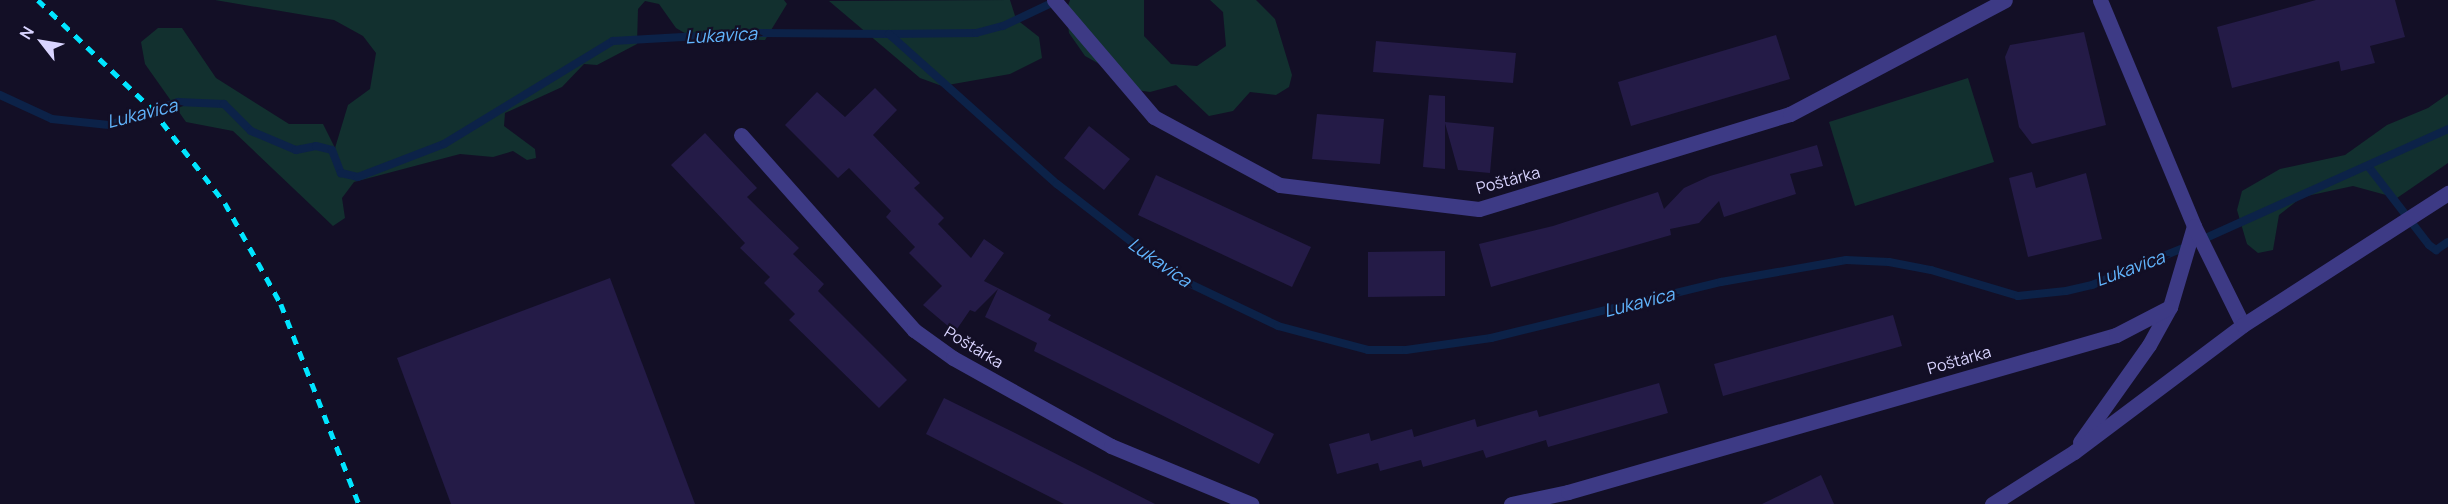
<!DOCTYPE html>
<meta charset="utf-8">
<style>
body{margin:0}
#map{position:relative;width:2448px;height:504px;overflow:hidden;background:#130f26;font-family:Manrope,sans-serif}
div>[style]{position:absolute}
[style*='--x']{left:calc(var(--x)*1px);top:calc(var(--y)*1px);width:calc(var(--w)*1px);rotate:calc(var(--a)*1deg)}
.green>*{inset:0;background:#12302f}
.stream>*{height:8px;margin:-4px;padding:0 4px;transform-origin:4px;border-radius:4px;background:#0c2248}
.building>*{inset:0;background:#241b47}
.minor>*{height:15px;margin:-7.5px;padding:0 7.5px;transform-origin:7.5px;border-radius:7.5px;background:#3d3a85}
.rail>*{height:4.5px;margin-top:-2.25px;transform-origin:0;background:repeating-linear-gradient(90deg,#00e5ff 0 9px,transparent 0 17px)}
span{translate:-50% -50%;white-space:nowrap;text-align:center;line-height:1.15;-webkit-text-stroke:4.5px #130f26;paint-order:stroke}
.street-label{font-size:16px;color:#d9d4ff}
.water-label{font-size:18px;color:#62b6ff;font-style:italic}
.north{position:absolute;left:12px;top:12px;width:60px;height:60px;-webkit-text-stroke:4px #130f26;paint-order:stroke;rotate:301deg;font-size:16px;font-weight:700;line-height:24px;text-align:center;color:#d9d4ff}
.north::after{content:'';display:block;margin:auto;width:21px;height:27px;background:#d9d4ff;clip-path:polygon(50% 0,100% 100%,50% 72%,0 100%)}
</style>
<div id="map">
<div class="green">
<i style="clip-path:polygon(215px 0,784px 0,787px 4px,765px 40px,695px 39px,676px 28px,659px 4px,645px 1px,638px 9px,637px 44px,597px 65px,584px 64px,562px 87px,505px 113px,504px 126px,535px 149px,536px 158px,527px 160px,513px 151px,493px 157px,460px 154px,354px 182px,342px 198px,345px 218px,333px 226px,233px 131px,186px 122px,145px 64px,141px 42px,158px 28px,182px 28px,216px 78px,289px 124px,323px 124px,335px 148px,348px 105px,370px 89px,376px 53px,363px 36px,334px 20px)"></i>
<i style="clip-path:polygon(1010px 0,1016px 19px,1039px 37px,1042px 58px,1010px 74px,942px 86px,920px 78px,829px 1px)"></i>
<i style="clip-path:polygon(1070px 0,1144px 0,1144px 36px,1171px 64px,1197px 66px,1226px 46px,1223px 12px,1210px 0,1256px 0,1275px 19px,1292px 75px,1289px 87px,1276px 95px,1250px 92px,1233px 111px,1209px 116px,1176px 85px,1150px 92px,1130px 89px,1114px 72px,1085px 56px,1069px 33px,1066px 11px)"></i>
<i style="clip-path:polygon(1968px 78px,1994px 162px,1855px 206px,1829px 122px)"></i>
<i style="clip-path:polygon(2448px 94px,2448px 163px,2397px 198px,2353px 186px,2302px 197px,2279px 215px,2273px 250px,2258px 253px,2247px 244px,2237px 210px,2242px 191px,2280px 169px,2345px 155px,2387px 125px,2428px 108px)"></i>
</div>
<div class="stream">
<i style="--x:889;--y:34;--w:87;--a:-0.7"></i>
<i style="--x:976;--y:33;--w:28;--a:-15"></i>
<i style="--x:1003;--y:26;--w:61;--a:-25.3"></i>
<i style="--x:0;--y:95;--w:57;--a:24.8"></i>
<i style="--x:52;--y:119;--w:57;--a:6"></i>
<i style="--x:109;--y:125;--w:73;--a:-18.4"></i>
<i style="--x:178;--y:102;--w:46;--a:2.5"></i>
<i style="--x:224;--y:104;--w:38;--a:45"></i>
<i style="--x:251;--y:131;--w:49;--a:22.9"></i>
<i style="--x:296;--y:150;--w:20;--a:-11"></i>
<i style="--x:316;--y:146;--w:16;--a:14"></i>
<i style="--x:332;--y:150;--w:25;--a:69"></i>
<i style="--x:341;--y:173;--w:17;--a:13"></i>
<i style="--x:358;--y:177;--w:92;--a:-21"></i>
<i style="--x:444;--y:144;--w:198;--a:-31.4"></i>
<i style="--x:613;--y:41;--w:139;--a:-3.3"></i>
<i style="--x:752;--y:33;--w:137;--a:0.4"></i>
<i style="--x:889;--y:34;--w:225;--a:41.8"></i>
<i style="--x:1057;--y:184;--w:153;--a:37.8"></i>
<i style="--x:1178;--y:278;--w:111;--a:25.6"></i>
<i style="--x:1278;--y:326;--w:93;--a:14.9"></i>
<i style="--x:1368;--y:350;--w:38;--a:0"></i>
<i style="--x:1406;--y:350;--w:86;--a:-8"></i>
<i style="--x:1491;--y:338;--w:237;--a:-13.7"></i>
<i style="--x:1721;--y:282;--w:127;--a:-10"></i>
<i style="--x:1846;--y:260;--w:43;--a:2.7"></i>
<i style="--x:1889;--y:262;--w:43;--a:10.8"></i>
<i style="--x:1931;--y:270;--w:91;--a:16.6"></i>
<i style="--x:2018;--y:296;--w:48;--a:-5.9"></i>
<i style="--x:2066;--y:291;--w:27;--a:-13"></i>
<i style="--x:2092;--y:285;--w:104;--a:-22.1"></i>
<i style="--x:2368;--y:166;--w:100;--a:52.3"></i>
<i style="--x:2429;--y:245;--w:9;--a:36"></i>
<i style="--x:2436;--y:250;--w:14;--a:-34"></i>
<i style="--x:2199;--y:241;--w:273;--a:-24.2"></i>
</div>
<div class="building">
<i style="clip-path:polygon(2316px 0,2395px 0,2405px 37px,2370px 46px,2375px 63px,2341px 71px,2339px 61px,2232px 88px,2217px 27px)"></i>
<i style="clip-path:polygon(2084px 32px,2106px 125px,2032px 144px,2019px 127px,2005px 57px,2010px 45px)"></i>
<i style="clip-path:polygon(1776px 35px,1790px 79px,1631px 126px,1618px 82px)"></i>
<i style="clip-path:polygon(1376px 41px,1516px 53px,1513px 83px,1373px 72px)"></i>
<i style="clip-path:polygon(875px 88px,897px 110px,873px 135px,920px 183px,914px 188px,944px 218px,938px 224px,971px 258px,984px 239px,1004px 253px,984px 281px,1051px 315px,1048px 320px,1274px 434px,1259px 464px,1034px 351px,1037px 343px,985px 317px,998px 289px,975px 312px,970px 310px,955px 332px,923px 305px,942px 286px,909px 253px,915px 247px,886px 217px,891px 211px,849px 168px,838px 178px,785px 125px,817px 92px,845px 117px)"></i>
<i style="clip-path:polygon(1429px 95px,1445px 96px,1445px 122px,1494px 127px,1490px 173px,1458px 170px,1445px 123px,1445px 169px,1423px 167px)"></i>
<i style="clip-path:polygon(1317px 114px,1384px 119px,1380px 164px,1312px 159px)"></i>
<i style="clip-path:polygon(1089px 126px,1130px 159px,1104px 190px,1064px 158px)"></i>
<i style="clip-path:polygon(705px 133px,757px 188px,747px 197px,799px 248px,793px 254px,824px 284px,818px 291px,907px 380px,879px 408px,789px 320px,795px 314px,764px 283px,770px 277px,740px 248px,745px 243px,671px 165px)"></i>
<i style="clip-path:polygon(1817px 145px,1823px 166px,1790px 174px,1796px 194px,1724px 217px,1719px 201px,1699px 223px,1670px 229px,1671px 235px,1491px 287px,1479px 244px,1553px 226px,1658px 192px,1664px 209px,1684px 188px,1710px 176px)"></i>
<i style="clip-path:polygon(2032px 172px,2036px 188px,2086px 173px,2102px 239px,2028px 257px,2009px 178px)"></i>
<i style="clip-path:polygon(1156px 175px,1311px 247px,1292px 287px,1138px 215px)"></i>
<i style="clip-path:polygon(1445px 251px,1445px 296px,1368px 297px,1368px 252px)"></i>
<i style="clip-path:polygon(610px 278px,695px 504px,451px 504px,397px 358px)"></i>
<i style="clip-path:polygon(1893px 315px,1902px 346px,1723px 396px,1714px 364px)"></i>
<i style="clip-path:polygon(1659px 383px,1668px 413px,1548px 447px,1546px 440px,1486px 458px,1483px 450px,1423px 467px,1421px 460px,1380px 471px,1378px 463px,1337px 474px,1329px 444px,1369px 433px,1371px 441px,1412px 429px,1414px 437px,1475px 419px,1477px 427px,1537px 410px,1539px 417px)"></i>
<i style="clip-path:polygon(944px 398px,1013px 432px,1155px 504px,1064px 504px,926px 434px)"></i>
<i style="clip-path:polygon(1821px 475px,1834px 504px,1762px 504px)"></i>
</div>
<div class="minor">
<i style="--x:1054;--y:0;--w:154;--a:49.5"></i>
<i style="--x:1154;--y:117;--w:143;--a:28.4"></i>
<i style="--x:1280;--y:185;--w:200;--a:6.9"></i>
<i style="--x:1479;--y:209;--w:325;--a:-17"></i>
<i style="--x:1790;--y:114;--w:243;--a:-27.9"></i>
<i style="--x:2100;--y:0;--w:245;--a:67.4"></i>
<i style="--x:741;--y:135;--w:261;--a:48.4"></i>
<i style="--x:914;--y:330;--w:48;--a:35.7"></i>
<i style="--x:953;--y:358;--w:181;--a:29.1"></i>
<i style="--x:1111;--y:446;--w:152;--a:22.5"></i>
<i style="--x:2080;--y:442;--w:119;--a:-54.6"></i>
<i style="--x:2149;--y:345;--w:43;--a:-61.1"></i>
<i style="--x:2170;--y:307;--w:84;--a:-73.5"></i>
<i style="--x:2194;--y:226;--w:110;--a:63.7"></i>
<i style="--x:1511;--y:504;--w:58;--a:-11.9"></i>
<i style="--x:1568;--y:492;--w:570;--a:-15.99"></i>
<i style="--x:2116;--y:335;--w:61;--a:-27.4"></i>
<i style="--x:1992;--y:504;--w:97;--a:-32.4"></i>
<i style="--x:2074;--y:452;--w:211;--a:-36.9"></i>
<i style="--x:2243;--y:325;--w:244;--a:-32.8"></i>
</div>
<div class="rail">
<i style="--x:38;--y:0;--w:158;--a:43.7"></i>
<i style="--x:152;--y:109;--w:119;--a:52.2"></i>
<i style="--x:225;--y:203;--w:115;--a:61"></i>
<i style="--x:281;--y:304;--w:215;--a:68.7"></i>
</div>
<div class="street-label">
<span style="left:1508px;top:180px;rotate:-15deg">Poštárka</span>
<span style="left:974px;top:347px;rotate:31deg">Poštárka</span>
<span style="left:1959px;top:360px;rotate:-16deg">Poštárka</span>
</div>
<div class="water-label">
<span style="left:721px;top:35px;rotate:-3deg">Lukavica</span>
<span style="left:142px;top:113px;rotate:-14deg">Lukavica</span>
<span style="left:1160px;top:262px;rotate:35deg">Lukavica</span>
<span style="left:2130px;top:268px;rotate:-20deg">Lukavica</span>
<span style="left:1639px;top:302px;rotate:-14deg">Lukavica</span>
</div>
<div class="north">N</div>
</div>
